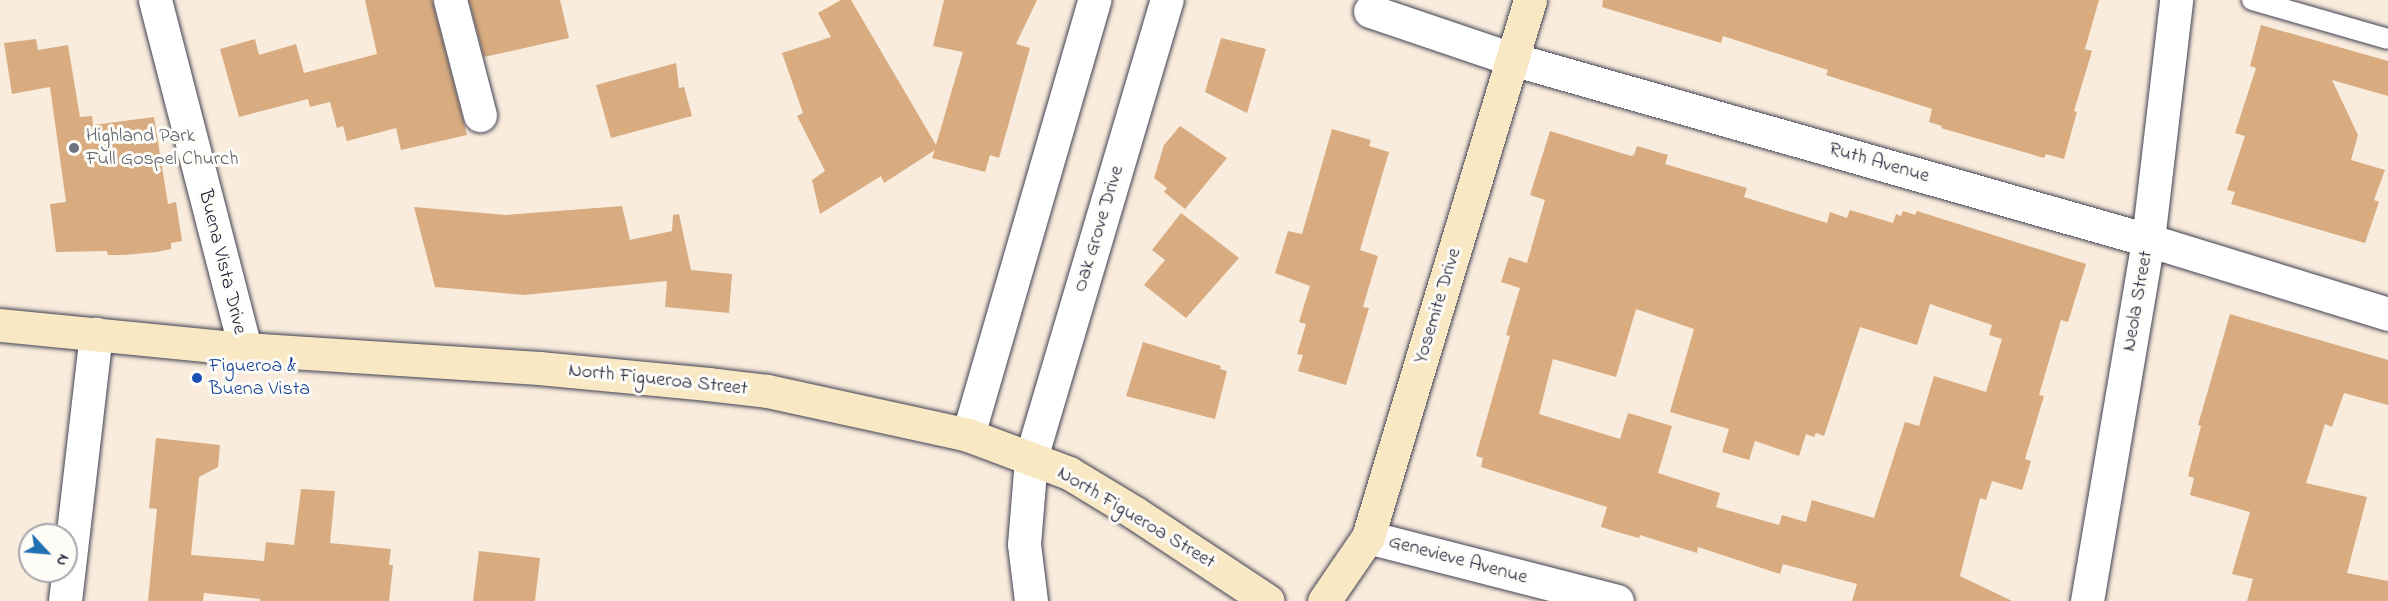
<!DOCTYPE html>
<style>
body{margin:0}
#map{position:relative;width:2388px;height:601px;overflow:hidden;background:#f9ecdc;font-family:"Indie Flower",sans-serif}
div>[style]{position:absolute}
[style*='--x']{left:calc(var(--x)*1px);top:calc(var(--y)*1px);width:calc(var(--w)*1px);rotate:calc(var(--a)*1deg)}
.building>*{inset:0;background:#d8ac80}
.roads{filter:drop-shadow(0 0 2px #424053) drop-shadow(0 0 2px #424053)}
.lane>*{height:20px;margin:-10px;padding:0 10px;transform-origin:10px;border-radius:10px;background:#fff}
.street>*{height:33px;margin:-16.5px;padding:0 16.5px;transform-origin:16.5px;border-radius:16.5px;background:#fff}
.secondary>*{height:33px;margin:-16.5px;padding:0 16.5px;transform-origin:16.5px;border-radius:16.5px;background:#f8e8c3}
.dots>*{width:16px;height:16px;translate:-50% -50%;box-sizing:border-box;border:3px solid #fdfcf7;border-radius:50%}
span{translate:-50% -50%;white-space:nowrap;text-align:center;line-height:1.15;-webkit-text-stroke:6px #fdfcf7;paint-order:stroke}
.worship-label{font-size:20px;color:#5b616d}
.left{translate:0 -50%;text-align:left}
.street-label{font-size:20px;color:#22223b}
.transit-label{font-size:20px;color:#164399}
.north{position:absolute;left:18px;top:523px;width:60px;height:60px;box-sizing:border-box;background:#fdfcf7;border:2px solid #a5a5ac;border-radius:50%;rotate:116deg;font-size:16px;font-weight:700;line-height:24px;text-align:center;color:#22223b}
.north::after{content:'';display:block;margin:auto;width:21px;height:27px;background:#1f6fb2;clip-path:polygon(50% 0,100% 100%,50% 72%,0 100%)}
</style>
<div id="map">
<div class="building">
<i style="clip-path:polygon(365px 0,432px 0,467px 135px,401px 150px,396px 128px,347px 141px,343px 126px,337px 128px,330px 102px,310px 107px,308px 99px,239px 117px,220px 49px,255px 39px,259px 55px,296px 44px,304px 73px,377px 54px)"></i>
<i style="clip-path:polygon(469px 0,560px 0,569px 38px,484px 57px)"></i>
<i style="clip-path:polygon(841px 0,851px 0,936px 145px,963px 52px,933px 46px,944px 0,1037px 0,1016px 44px,1030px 48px,999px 158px,990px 155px,985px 172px,932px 158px,935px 150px,884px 183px,881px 176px,820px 214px,812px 180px,825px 171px,797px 116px,803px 113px,782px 53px,831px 37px,818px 13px)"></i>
<i style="clip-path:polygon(1603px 0,2099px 0,2085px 49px,2092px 51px,2074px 111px,2077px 112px,2064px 159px,2046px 154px,2044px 158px,1941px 128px,1942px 126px,1929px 122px,1932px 109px,1826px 75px,1828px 70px,1723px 36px,1721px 43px,1602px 7px)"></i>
<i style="clip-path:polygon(2261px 25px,2388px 61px,2388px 96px,2332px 80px,2358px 135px,2351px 160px,2385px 170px,2374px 200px,2379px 202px,2365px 243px,2231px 204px,2235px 192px,2227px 190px,2245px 136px,2235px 133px,2256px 68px,2250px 66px)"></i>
<i style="clip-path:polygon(1221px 38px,1266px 49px,1247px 113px,1205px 92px)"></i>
<i style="clip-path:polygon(36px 39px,38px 50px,68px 45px,80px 117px,92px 116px,93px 125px,154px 117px,168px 204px,176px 202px,182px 241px,171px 243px,171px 249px,156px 252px,124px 255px,108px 255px,107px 251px,56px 252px,50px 204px,66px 202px,50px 87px,12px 94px,4px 43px)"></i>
<i style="clip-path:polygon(676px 63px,679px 88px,684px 87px,692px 116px,611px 138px,596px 85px)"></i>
<i style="clip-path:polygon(1180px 126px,1227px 158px,1185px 209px,1164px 192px,1167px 188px,1154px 178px,1164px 145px)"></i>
<i style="clip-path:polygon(1332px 129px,1371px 140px,1369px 146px,1389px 152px,1360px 250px,1378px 256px,1363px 307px,1369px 308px,1346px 385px,1298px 371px,1303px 355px,1297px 354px,1306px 324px,1299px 322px,1310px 286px,1275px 273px,1288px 231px,1302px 234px)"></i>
<i style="clip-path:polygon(evenodd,1550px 131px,1631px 156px,1634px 155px,1637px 146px,1668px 155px,1665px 164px,1747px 188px,1744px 197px,1827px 223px,1830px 212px,1847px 218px,1850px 210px,1893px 223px,1896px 214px,1901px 216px,1903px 211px,1915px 215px,1917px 211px,2086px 264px,2068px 322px,2061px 320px,2039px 395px,2044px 396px,2025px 459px,2031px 461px,2022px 490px,1992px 481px,1986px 500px,1980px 498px,1960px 576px,2012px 601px,1852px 601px,1857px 584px,1783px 564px,1780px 574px,1698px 547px,1697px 553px,1640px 535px,1639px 538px,1624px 534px,1601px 527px,1607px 507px,1481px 467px,1483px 458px,1476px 456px,1510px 336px,1506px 335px,1520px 288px,1501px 282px,1509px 257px,1527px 263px,1545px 200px,1530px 195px,1550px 131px,1930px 304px,1992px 325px,1989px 335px,2002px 339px,1986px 392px,1934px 376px,1919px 426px,1905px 422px,1874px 518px,1812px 500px,1806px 522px,1782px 515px,1779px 525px,1716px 507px,1720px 493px,1658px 473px,1672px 426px,1628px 413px,1620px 439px,1539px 414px,1553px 359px,1616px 377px,1636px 309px,1694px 329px,1670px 412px,1729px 429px,1722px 452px,1749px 460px,1755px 441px,1799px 456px,1806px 434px,1814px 437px,1816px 433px,1824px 436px,1860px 327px,1917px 345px,1930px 304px)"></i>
<i style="clip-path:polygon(622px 206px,630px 240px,672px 231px,673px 215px,679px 214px,691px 270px,732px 274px,729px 313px,665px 307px,667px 281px,524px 295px,435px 287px,414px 207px,506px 215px)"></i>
<i style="clip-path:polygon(1181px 213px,1239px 258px,1186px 318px,1144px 285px,1165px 260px,1152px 250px)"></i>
<i style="clip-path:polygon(2230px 314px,2388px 360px,2388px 405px,2344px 393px,2332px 427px,2325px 424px,2306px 483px,2367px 497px,2347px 573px,2388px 581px,2388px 601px,2247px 601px,2253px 579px,2232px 574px,2250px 512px,2190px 495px,2194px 478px,2188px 476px,2201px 426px,2198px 425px)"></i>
<i style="clip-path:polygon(1143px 342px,1221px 366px,1220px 369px,1227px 371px,1215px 419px,1126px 396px)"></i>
<i style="clip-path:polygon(156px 438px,220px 445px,218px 467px,199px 477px,191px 555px,264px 561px,266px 542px,294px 545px,301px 489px,335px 491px,330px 543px,391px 549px,389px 565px,393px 565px,389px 601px,260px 601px,260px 599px,204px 593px,203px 601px,148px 601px,157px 509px,149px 508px)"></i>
<i style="clip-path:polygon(479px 551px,540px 558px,535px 601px,473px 601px)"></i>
</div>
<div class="roads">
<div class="lane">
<i style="--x:2252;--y:0;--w:141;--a:16"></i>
</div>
<div class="street">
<i style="--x:155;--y:0;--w:360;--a:75.5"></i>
<i style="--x:450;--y:0;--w:119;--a:75.4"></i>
<i style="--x:1370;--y:11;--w:150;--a:18.7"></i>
<i style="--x:1512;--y:59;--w:661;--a:15.89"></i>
<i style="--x:2148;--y:240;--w:251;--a:17.1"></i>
<i style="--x:968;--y:435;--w:453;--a:-73.8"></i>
<i style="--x:1368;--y:537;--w:257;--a:14.4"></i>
<i style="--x:65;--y:601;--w:269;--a:-83.4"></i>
<i style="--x:1031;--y:601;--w:57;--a:-97"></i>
<i style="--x:1024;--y:544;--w:86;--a:-85.3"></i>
<i style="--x:1031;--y:458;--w:478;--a:-73.5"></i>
<i style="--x:2087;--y:601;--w:366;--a:-80.4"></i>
<i style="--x:2148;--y:240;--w:242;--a:-83.3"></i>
</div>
<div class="secondary">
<i style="--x:0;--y:325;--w:246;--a:5.6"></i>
<i style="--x:245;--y:349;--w:295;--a:3.7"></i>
<i style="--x:539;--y:368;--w:170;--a:5.4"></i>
<i style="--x:708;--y:384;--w:59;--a:6.8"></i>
<i style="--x:767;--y:391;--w:206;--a:12.3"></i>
<i style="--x:968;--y:435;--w:108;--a:20.6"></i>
<i style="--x:1069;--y:473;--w:77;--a:31.2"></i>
<i style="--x:1135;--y:513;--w:159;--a:33.5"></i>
<i style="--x:1324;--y:601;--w:78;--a:-55.5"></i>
<i style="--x:1368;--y:537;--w:561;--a:-73.21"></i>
</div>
</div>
<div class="dots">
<i style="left:74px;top:148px;background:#6b7280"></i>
<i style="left:197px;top:378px;background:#1a4fb4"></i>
</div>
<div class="worship-label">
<span class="left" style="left:86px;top:148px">Highland Park<br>Full Gospel Church</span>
</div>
<div class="street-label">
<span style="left:1879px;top:163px;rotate:16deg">Ruth Avenue</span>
<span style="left:1099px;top:229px;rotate:-73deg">Oak Grove Drive</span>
<span style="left:222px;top:262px;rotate:76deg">Buena Vista Drive</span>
<span style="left:2138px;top:301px;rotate:-80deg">Neola Street</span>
<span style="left:1438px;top:306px;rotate:-73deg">Yosemite Drive</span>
<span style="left:658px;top:380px;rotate:6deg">North Figueroa Street</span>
<span style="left:1136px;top:518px;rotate:31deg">North Figueroa Street</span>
<span style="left:1458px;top:560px;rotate:15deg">Genevieve Avenue</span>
</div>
<div class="transit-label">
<span class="left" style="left:209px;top:378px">Figueroa &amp;<br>Buena Vista</span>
</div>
<div class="north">N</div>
</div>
